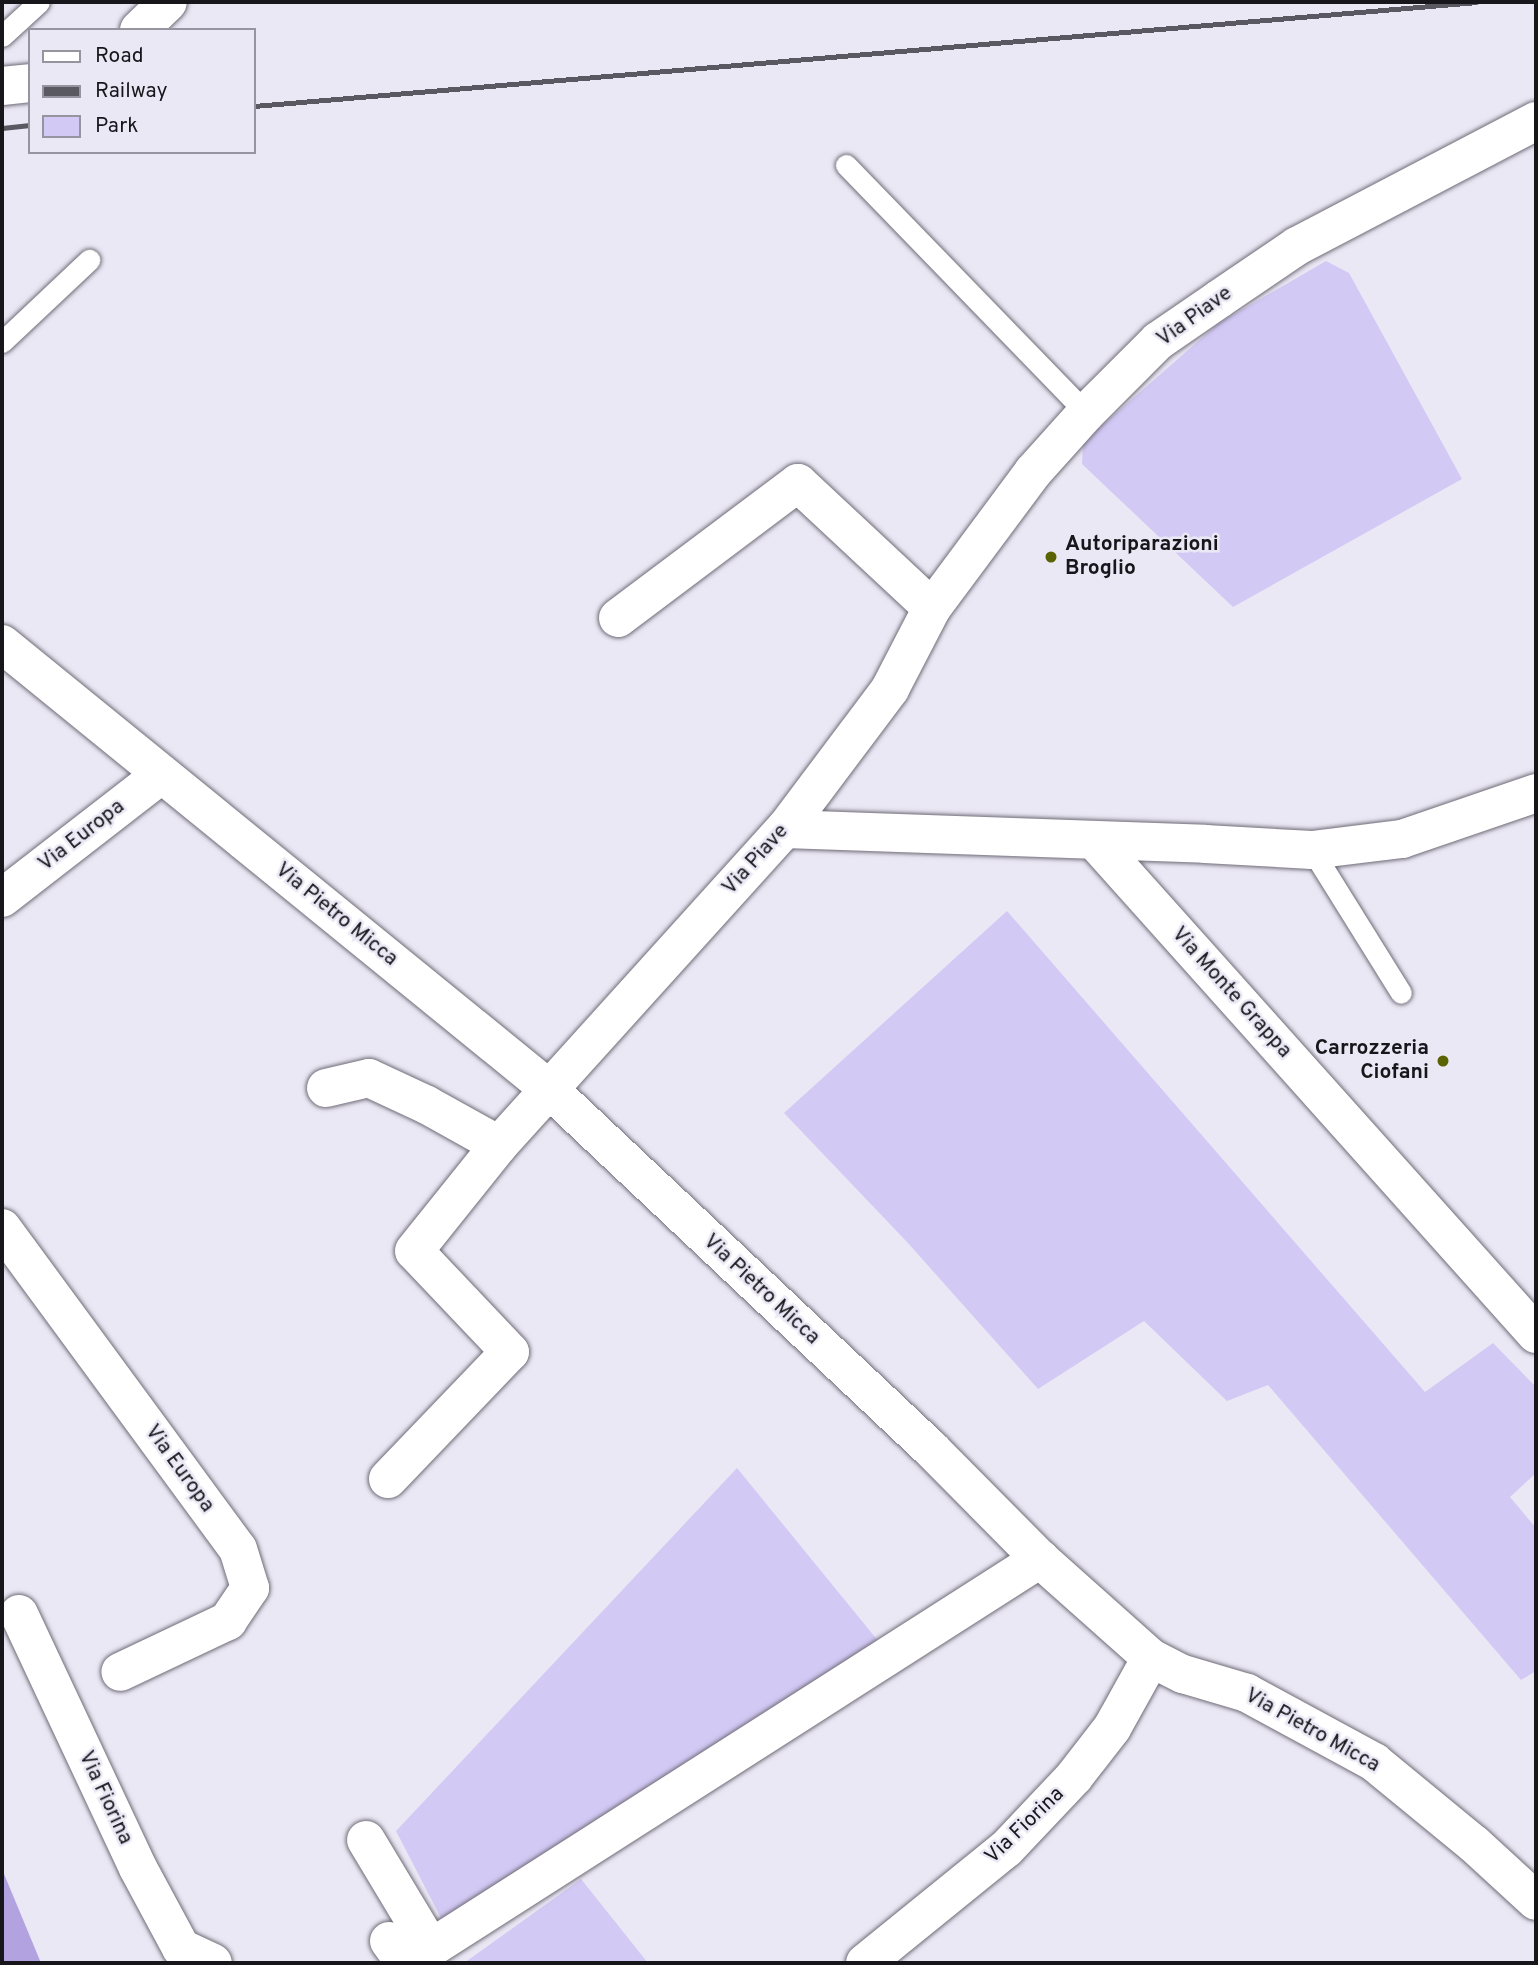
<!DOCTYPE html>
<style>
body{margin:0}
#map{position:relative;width:1538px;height:1965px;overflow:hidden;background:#ebe8f5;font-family:Overpass,sans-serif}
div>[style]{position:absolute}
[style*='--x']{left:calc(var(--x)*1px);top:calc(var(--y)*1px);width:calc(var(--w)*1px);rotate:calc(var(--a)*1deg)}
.green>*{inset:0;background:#d3c9f5}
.forest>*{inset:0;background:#b2a2e0}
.roads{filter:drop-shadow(0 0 2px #6f6c77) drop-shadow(0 0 2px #6f6c77)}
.lane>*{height:21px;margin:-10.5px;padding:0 10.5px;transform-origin:10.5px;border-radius:10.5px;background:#fff}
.street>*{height:38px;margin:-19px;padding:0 19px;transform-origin:19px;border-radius:19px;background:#fff}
.rail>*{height:5px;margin:-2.5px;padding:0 2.5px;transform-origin:2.5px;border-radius:2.5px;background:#5a5860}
.dots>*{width:19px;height:19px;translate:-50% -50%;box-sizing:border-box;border:4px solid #ebe8f5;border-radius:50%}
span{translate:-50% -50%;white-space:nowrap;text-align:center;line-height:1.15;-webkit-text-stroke:5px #ebe8f5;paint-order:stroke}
.street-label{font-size:21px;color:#17161b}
.poi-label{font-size:21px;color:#17161b;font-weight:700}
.left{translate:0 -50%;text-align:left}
.right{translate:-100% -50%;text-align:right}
.frame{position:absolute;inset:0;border:4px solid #17161b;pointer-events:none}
.legend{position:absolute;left:28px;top:28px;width:228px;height:126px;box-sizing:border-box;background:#ebe8f5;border:2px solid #96949e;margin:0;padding:9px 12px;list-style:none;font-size:21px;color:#17161b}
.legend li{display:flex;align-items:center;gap:14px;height:35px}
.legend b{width:35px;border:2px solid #96949e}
</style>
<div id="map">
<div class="green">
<i style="clip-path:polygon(1326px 261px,1349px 273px,1462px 479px,1233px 607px,1082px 464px,1083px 442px,1219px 323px)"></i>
<i style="clip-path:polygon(1007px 911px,1425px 1392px,1493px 1343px,1536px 1387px,1536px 1473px,1510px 1497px,1536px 1528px,1536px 1671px,1521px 1680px,1268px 1385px,1227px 1401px,1144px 1321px,1038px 1389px,907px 1242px,784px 1113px)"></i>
<i style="clip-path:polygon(737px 1468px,879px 1642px,442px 1920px,396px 1831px)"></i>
<i style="clip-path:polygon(581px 1879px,648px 1963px,464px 1963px)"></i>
</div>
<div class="forest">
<i style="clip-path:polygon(2px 1869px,41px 1963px,2px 1963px)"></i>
</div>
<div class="roads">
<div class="lane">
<i style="--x:2;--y:36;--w:50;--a:-42.6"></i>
<i style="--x:846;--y:165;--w:345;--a:45.9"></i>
<i style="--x:2;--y:342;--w:120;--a:-43.3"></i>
<i style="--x:1312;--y:850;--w:168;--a:58.1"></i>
</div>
<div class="street">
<i style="--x:139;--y:30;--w:40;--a:-44"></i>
<i style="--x:2;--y:86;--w:28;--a:-6"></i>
<i style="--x:618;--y:618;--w:225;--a:-36.9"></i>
<i style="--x:798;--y:483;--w:183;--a:43"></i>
<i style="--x:2;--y:644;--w:705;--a:39.13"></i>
<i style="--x:549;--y:1089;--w:525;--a:43.3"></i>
<i style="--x:931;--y:1449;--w:155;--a:45.3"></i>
<i style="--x:1040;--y:1559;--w:149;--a:41.7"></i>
<i style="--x:1151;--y:1658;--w:36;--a:27"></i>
<i style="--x:1183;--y:1674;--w:67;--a:16.5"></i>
<i style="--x:1247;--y:1693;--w:145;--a:28.5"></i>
<i style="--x:1374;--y:1762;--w:129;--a:39.4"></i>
<i style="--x:1474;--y:1844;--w:84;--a:42.6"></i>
<i style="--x:785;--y:829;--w:420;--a:2"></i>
<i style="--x:1205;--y:844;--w:107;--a:3.2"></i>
<i style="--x:1312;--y:850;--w:91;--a:-7"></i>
<i style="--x:1402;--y:839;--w:142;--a:-18.9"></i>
<i style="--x:1094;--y:840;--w:663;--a:48.18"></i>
<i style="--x:2;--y:898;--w:202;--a:-37.8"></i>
<i style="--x:326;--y:1088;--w:44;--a:-13.1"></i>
<i style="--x:369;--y:1078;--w:64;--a:25"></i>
<i style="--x:427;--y:1105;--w:82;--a:29.1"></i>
<i style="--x:2;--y:1228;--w:398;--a:53.7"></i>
<i style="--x:238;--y:1549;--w:41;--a:72.9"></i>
<i style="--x:250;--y:1588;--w:40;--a:124"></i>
<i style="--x:228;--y:1621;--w:119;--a:154.7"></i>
<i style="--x:388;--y:1479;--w:176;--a:-46.2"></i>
<i style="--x:510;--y:1352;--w:139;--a:-133.5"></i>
<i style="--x:414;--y:1251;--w:136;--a:-51.3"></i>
<i style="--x:499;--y:1145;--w:426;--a:-47.9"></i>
<i style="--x:785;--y:829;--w:175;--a:-53.1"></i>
<i style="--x:890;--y:689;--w:91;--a:-62.6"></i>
<i style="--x:932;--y:608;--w:169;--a:-53.4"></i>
<i style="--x:1033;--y:472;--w:79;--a:-48.1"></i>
<i style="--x:1086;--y:413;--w:102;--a:-45"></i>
<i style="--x:1158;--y:341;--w:74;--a:-34.5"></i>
<i style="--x:1219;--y:299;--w:94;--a:-34.2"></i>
<i style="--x:1297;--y:246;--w:270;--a:-27.6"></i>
<i style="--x:19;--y:1614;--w:280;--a:64.9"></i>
<i style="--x:138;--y:1868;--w:91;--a:61.7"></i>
<i style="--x:181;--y:1948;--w:35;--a:25"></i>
<i style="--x:366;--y:1840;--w:126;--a:59"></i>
<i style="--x:431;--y:1948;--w:723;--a:-32.57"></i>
<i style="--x:389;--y:1941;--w:27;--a:54"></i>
<i style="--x:865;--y:1963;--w:181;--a:-39"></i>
<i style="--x:1006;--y:1849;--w:99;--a:-46.6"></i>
<i style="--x:1074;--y:1777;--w:62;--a:-52.2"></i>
<i style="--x:1112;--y:1728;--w:80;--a:-60.9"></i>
</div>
</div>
<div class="rail">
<i style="--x:254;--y:106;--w:1226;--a:-4.86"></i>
<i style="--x:2;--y:128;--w:28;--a:-6"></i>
</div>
<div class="dots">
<i style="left:1051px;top:557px;background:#5a6301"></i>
<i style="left:1443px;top:1061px;background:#5a6301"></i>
</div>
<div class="street-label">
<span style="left:1195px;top:317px;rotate:-36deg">Via Piave</span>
<span style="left:82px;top:836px;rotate:-38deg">Via Europa</span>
<span style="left:756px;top:860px;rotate:-48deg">Via Piave</span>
<span style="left:336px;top:915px;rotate:39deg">Via Pietro Micca</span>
<span style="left:1231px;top:993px;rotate:48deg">Via Monte Grappa</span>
<span style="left:761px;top:1290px;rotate:43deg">Via Pietro Micca</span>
<span style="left:179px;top:1469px;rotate:54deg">Via Europa</span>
<span style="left:1312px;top:1731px;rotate:29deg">Via Pietro Micca</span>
<span style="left:105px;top:1798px;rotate:65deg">Via Fiorina</span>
<span style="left:1025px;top:1826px;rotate:-44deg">Via Fiorina</span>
</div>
<div class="poi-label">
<span class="left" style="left:1065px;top:557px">Autoriparazioni<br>Broglio</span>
<span class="right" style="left:1429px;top:1061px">Carrozzeria<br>Ciofani</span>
</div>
<div class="frame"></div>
<ul class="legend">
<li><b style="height:9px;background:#fff"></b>Road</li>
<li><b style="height:9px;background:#5a5860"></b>Railway</li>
<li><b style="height:19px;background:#d3c9f5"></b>Park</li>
</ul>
</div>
